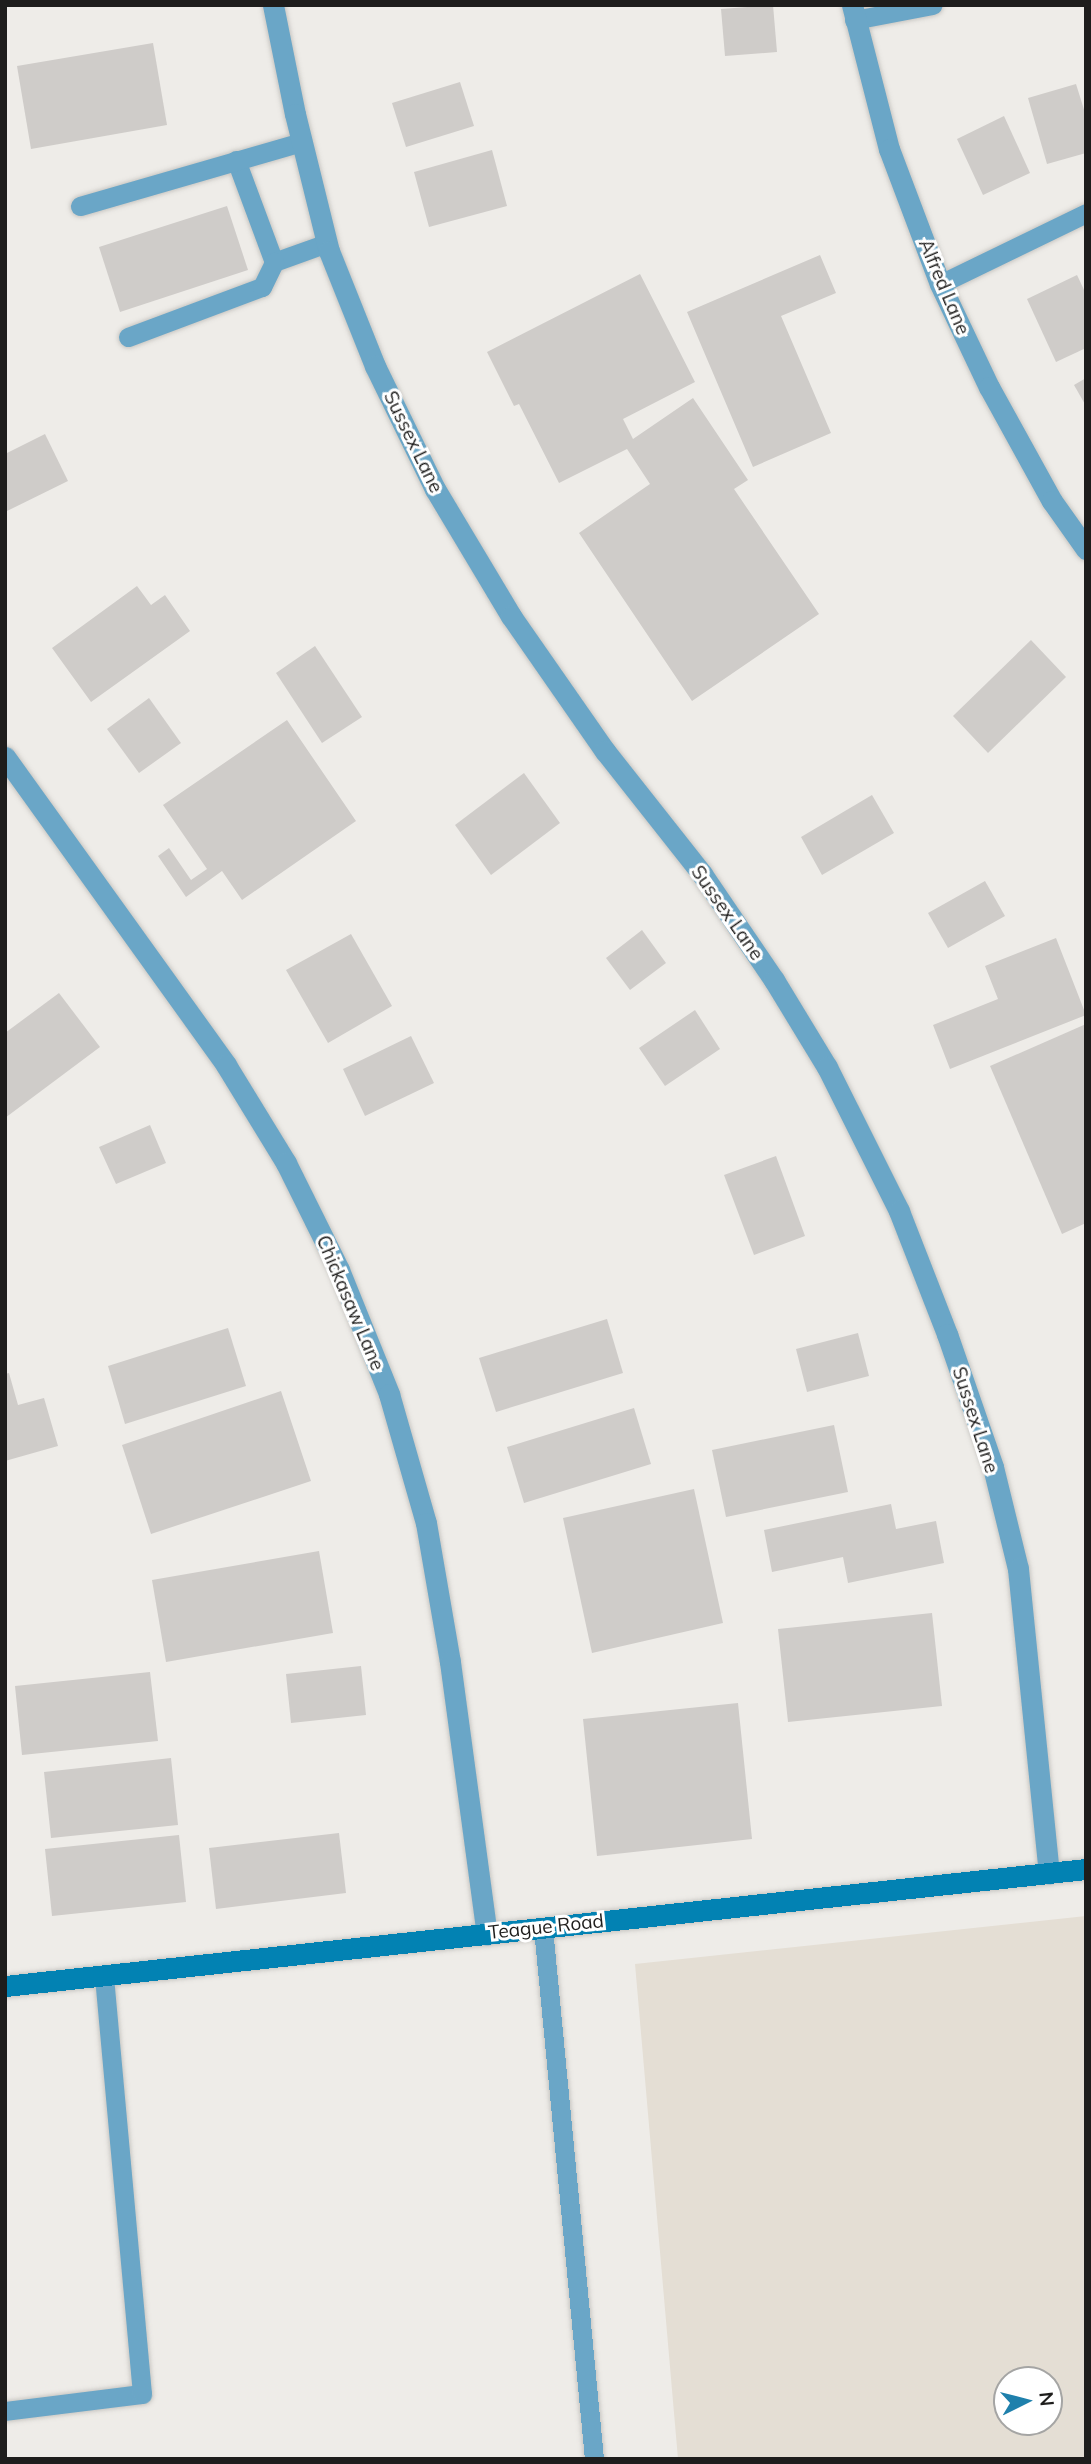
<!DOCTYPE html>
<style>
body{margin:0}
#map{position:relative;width:1091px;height:2464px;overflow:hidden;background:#eeece8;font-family:Mulish,sans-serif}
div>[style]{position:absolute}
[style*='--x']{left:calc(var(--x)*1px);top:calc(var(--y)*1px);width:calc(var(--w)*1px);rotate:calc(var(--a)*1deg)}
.built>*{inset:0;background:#e4ded4}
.building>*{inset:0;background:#cfccc9}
.roads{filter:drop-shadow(0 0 2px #c9c7c3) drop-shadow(0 0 2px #c9c7c3)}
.lane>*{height:19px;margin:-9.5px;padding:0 9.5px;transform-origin:9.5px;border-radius:9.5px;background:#6aa6c7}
.street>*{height:21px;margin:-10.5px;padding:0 10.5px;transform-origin:10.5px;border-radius:10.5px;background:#6aa6c7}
.secondary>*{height:21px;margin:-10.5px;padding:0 10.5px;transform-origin:10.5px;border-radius:10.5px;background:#0282b3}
span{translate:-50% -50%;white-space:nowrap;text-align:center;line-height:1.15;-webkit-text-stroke:6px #fff;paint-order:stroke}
.street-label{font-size:19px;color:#1e1d1c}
.frame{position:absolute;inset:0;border:7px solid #1e1d1c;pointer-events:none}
.north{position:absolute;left:993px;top:2366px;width:70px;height:70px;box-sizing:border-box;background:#fff;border:2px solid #a5a5a4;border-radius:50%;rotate:84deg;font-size:19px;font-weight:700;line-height:28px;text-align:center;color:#1e1d1c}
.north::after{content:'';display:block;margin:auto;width:24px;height:32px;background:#1f80ac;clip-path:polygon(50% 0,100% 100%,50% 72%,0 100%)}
</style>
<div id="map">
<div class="built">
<i style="clip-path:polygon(evenodd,1086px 1916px,1086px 2459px,678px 2459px,635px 1964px,1086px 1916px,1007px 2380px,1049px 2380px,1049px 2422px,1007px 2422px,1007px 2380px)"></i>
</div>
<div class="building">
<i style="clip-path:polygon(773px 5px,777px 52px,725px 56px,721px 9px)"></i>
<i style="clip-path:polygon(153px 43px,167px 125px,31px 149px,17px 66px)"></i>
<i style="clip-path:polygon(460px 82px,474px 126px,406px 147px,392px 103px)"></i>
<i style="clip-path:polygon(1076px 84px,1086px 116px,1086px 153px,1047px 164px,1028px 98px)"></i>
<i style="clip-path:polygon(1004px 116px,1030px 173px,983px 195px,957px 139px)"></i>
<i style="clip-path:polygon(492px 150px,507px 206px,429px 227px,414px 172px)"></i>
<i style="clip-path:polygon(227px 206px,248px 270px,120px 312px,99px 247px)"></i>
<i style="clip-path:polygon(820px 255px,836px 293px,781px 316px,831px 433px,753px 467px,687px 312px)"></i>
<i style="clip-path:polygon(640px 274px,695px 382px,623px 419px,633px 439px,693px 398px,748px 480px,734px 489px,819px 614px,692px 701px,579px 533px,650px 484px,627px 449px,559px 483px,519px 404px,514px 406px,487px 352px)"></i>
<i style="clip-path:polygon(1077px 275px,1086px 294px,1086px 348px,1056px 362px,1027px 299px)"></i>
<i style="clip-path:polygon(1086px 378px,1086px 406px,1074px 385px)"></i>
<i style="clip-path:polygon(45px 434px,68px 481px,5px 512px,5px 454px)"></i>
<i style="clip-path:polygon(137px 586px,151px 605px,165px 595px,190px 631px,91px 702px,52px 648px)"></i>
<i style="clip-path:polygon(1031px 640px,1066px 677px,988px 753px,953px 716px)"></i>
<i style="clip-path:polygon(315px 646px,362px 717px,322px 743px,276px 673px)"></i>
<i style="clip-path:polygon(149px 698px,181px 743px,139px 773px,107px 729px)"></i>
<i style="clip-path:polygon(287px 720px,356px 821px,242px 900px,222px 871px,186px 897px,158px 856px,169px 848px,191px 880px,207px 869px,163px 805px)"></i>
<i style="clip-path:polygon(524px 773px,560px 823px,491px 875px,455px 825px)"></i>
<i style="clip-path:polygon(872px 795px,894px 833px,822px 875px,801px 837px)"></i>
<i style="clip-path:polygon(985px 881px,1005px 916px,948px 948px,928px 913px)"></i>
<i style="clip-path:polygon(642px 930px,666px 963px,630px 990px,606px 958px)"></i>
<i style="clip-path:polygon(351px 934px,392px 1006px,328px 1043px,286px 970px)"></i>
<i style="clip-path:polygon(1056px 938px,1086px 1015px,950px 1069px,933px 1025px,998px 999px,985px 966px)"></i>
<i style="clip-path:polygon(59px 993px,100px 1047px,5px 1118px,5px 1033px)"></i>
<i style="clip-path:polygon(695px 1010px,720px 1049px,665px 1086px,639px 1048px)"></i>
<i style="clip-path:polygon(1086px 1024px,1086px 1223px,1062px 1234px,990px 1066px)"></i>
<i style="clip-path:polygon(411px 1036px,434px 1083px,365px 1116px,343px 1069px)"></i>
<i style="clip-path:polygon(150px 1125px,166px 1163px,116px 1184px,99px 1147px)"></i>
<i style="clip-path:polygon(776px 1156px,805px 1236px,754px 1255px,724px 1175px)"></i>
<i style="clip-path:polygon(607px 1319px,623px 1373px,496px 1412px,479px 1358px)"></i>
<i style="clip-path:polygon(228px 1328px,246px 1386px,125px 1424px,108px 1366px)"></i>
<i style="clip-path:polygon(858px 1333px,869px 1376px,807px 1392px,796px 1349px)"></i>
<i style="clip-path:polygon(9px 1373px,18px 1405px,44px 1398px,58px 1446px,5px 1461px,5px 1374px)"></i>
<i style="clip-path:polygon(281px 1391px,311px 1481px,151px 1534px,122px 1445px)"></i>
<i style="clip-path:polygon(634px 1408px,651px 1464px,524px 1503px,507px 1447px)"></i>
<i style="clip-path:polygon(834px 1425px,848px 1492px,726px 1517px,712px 1450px)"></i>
<i style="clip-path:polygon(694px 1489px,723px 1623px,592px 1653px,563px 1518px)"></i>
<i style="clip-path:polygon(891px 1504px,896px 1529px,936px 1521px,944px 1563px,848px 1583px,843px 1557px,772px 1572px,764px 1530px)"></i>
<i style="clip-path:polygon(319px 1551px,333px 1633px,166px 1662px,152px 1580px)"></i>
<i style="clip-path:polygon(932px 1613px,942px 1706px,788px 1722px,778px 1629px)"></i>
<i style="clip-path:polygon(361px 1666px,366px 1715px,291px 1723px,286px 1674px)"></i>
<i style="clip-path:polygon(150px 1672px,158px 1741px,22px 1755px,15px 1686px)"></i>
<i style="clip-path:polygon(738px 1703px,752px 1839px,597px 1856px,583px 1719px)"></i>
<i style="clip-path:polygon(171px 1758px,178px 1825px,51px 1838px,44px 1772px)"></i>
<i style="clip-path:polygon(339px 1833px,346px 1893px,216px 1909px,209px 1848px)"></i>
<i style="clip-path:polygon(179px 1835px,186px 1902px,52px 1916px,45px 1849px)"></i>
</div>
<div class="roads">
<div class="lane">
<i style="--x:854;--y:20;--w:80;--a:-10.8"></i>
<i style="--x:236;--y:160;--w:109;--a:69.6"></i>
<i style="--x:274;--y:262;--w:56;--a:-19.7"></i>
<i style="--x:80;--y:206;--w:231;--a:-16.1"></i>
<i style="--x:940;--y:284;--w:162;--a:-25.9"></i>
<i style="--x:128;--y:337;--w:143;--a:-20.5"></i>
<i style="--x:262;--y:287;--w:28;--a:-64"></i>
<i style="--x:543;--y:1928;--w:533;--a:84.51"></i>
<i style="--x:5;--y:2411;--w:138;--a:-7.1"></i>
<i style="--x:142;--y:2394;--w:421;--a:-95.2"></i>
</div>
<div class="street">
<i style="--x:273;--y:5;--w:111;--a:78.6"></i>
<i style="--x:295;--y:114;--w:141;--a:76.1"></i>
<i style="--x:329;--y:251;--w:124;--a:68.2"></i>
<i style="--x:375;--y:366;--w:137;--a:64"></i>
<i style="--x:435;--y:489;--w:148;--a:59.1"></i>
<i style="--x:511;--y:616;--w:165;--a:55.2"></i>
<i style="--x:605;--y:751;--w:157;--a:51.7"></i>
<i style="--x:702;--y:874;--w:128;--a:55.8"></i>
<i style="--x:774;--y:980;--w:102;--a:58.7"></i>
<i style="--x:827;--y:1067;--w:161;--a:63.4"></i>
<i style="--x:899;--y:1211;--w:132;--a:68.7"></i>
<i style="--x:947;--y:1334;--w:141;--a:70.9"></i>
<i style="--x:993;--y:1467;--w:105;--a:76.2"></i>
<i style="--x:1018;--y:1569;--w:306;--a:84.2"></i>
<i style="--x:852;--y:5;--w:149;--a:75.6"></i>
<i style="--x:889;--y:149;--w:144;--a:69.3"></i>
<i style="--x:940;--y:284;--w:114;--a:64.6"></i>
<i style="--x:989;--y:387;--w:130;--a:61.1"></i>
<i style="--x:1052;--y:501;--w:59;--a:54.7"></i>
<i style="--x:5;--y:757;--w:379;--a:54.3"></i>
<i style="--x:226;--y:1065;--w:115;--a:58.5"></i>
<i style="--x:286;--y:1163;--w:119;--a:63.6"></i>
<i style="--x:339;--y:1270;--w:134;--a:68"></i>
<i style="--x:389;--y:1394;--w:134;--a:74"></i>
<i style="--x:426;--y:1523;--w:141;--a:80.2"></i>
<i style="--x:450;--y:1662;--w:275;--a:82.3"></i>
</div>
<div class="secondary">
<i style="--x:5;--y:1986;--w:1087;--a:-6.18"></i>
</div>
</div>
<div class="street-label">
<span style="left:944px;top:287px;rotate:67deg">Alfred Lane</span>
<span style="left:413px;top:442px;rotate:64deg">Sussex Lane</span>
<span style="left:727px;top:913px;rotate:55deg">Sussex Lane</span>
<span style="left:350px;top:1303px;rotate:67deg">Chickasaw Lane</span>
<span style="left:975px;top:1420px;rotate:72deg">Sussex Lane</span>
<span style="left:546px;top:1927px;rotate:-6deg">Teague Road</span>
</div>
<div class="frame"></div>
<div class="north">N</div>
</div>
